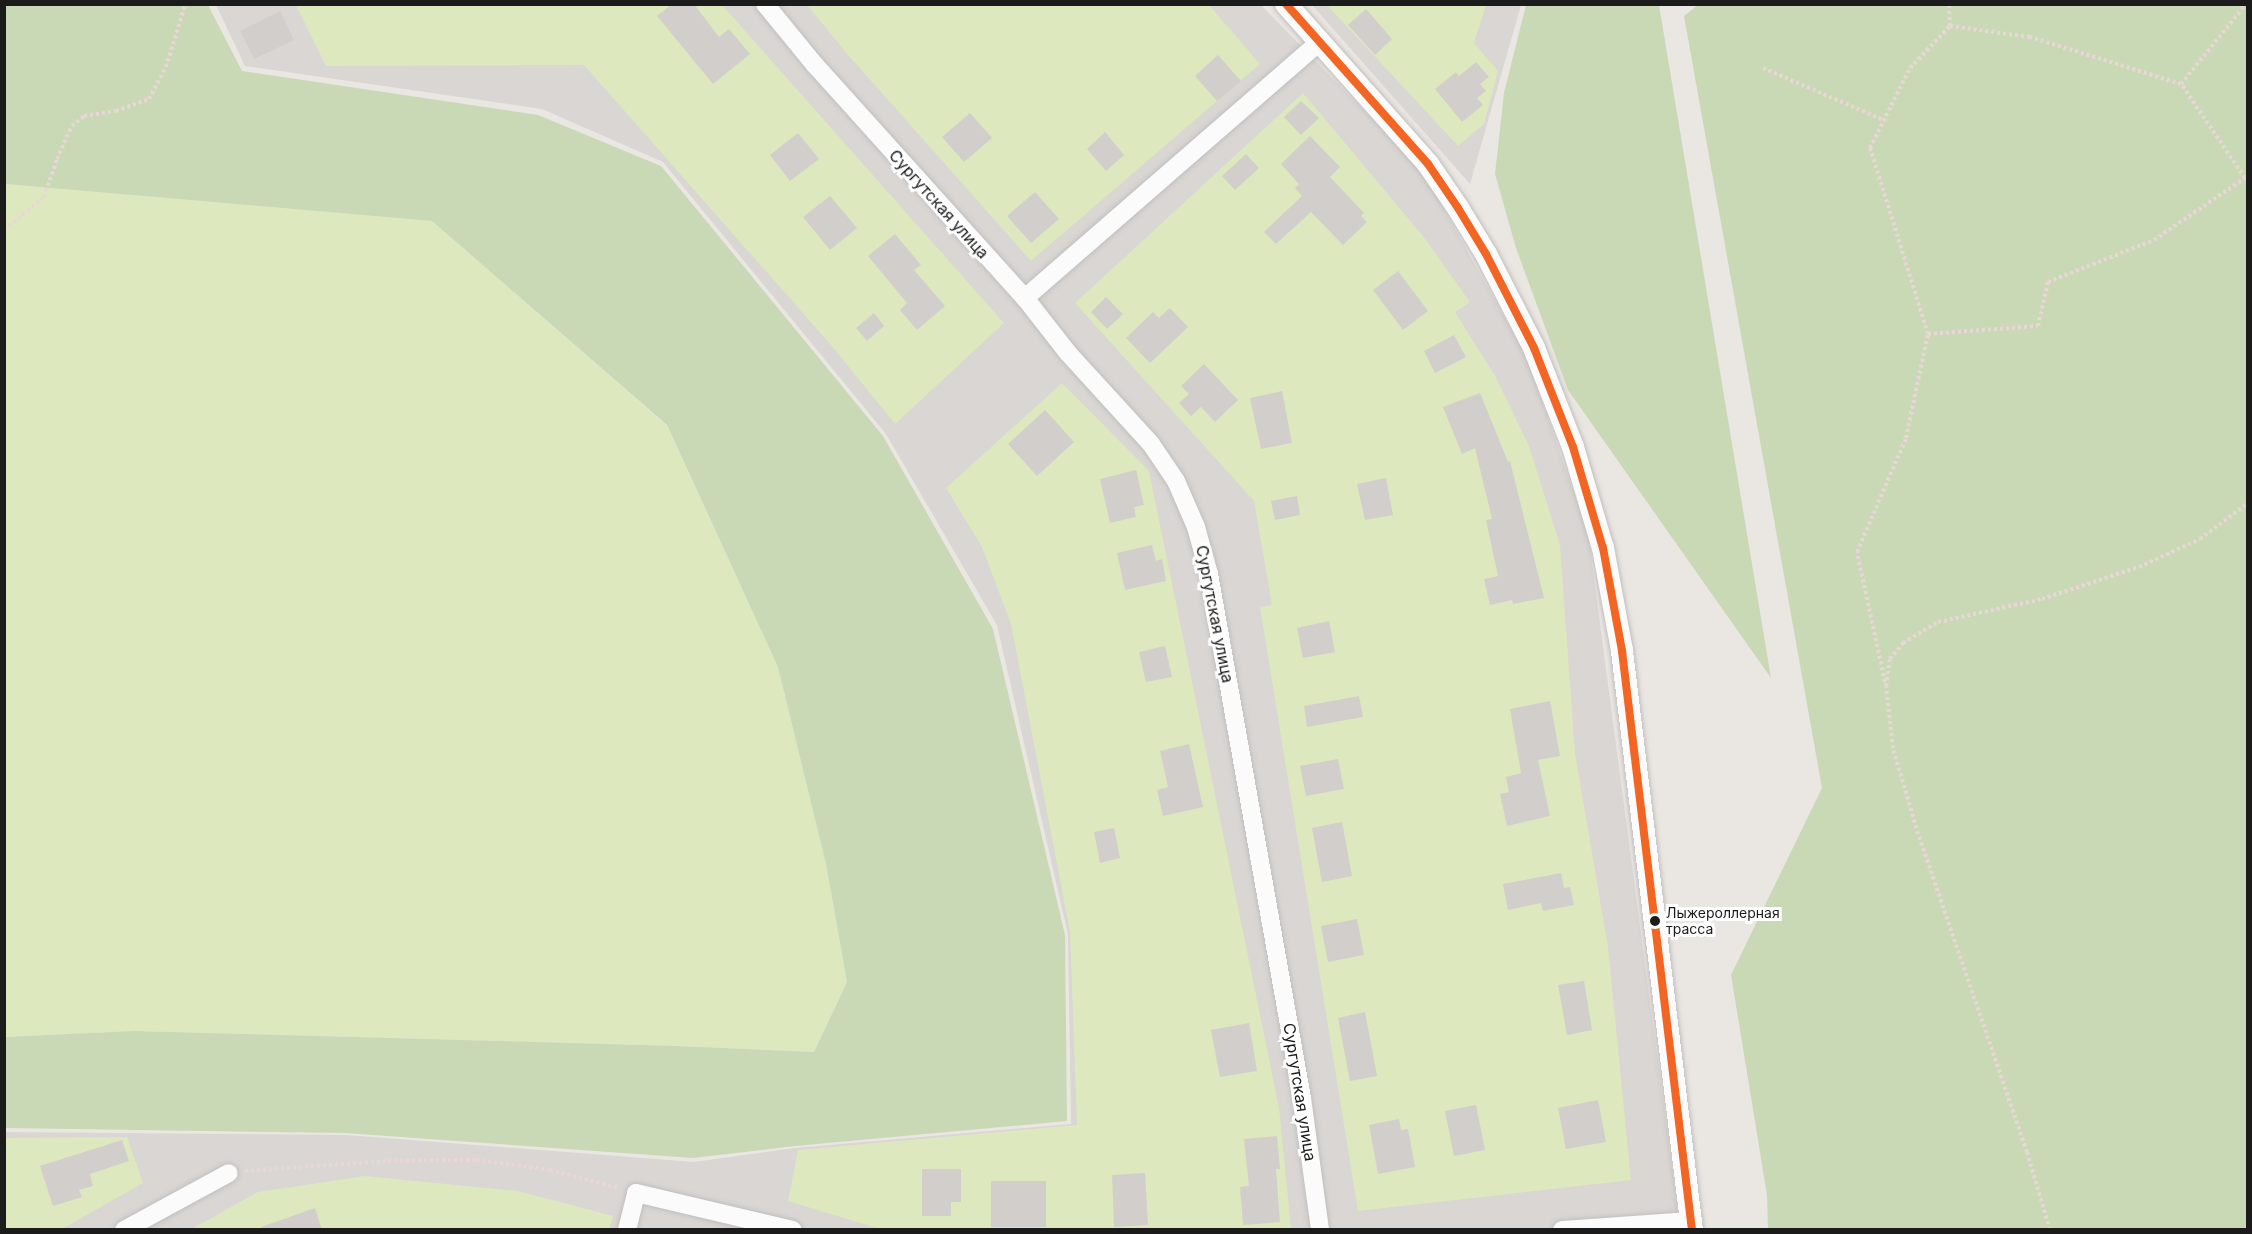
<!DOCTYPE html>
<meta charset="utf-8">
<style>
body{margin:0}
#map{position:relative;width:2252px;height:1234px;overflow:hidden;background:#eae6e2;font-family:Inter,sans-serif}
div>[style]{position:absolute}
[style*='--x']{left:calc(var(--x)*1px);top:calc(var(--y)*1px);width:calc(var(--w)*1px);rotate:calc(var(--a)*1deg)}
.residential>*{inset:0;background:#d9d6d4}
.grass>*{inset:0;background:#dde8bf}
.forest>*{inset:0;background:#c9d9b6}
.building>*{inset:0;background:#d2cecb}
.path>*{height:4px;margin-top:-2px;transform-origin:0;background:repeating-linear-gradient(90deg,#ead6d7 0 3px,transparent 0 6px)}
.roads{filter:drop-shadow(0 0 2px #c1bfbd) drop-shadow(0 0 2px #c1bfbd)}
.minor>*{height:18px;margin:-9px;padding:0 9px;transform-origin:9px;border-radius:9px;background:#fcfbfb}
.tertiary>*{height:22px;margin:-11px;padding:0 11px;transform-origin:11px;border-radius:11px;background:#fcfbfb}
.bus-1>*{height:8px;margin:-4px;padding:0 4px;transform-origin:4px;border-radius:4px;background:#f26522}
.dots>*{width:16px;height:16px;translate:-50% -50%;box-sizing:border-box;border:3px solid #fff;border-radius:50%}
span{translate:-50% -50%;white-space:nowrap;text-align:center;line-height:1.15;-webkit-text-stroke:6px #fff;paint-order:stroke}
.bus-label{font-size:14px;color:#1b1b1b}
.left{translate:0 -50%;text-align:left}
.street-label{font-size:16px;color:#1b1b1b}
.frame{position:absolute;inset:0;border:6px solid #1b1b1b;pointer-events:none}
</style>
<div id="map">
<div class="residential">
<i style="clip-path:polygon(216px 5px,1261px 5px,1422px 170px,1526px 356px,1588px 533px,1680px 1229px,5px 1229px,4px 1132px,346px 1135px,694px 1162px,795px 1148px,1071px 1124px,1068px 934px,997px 625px,886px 434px,663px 162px,542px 109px,245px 66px)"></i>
<i style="clip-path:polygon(1312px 5px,1521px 5px,1470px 184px)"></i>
</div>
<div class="grass">
<i style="clip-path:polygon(296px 5px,722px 5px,1004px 323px,895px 424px,831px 345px,584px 65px,326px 66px)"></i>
<i style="clip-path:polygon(807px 5px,1209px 5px,1260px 64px,1031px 261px,849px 56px)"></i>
<i style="clip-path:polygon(1327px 5px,1486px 5px,1474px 43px,1498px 71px,1484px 124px,1458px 146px)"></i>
<i style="clip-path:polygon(1303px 93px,1423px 236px,1470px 302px,1455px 312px,1495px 376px,1529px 446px,1560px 545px,1575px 753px,1608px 947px,1631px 1180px,1358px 1211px,1260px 607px,1272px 605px,1254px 501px,1075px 303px)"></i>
<i style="clip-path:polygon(4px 184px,432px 221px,667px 426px,778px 667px,826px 864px,847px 982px,814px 1052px,678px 1046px,134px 1031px,5px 1037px)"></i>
<i style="clip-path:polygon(1062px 383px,1149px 471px,1279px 1108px,1291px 1228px,880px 1229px,788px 1201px,798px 1150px,1077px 1125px,1070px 932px,1011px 624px,982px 547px,946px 488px)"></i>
<i style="clip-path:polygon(127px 1137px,143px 1183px,62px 1229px,5px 1229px,4px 1138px)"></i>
<i style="clip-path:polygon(365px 1176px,518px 1191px,613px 1216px,609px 1230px,190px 1230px,258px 1192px)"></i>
</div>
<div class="forest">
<i style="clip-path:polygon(5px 4px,208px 5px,242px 71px,538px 115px,661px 166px,883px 436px,993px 629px,1065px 935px,1067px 1121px,795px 1146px,693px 1158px,345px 1133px,5px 1128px,5px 1037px,134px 1031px,678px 1046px,814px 1052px,847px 982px,826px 864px,778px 667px,667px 425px,432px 221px,5px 184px)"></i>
<i style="clip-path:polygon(1699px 4px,2247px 5px,2247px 1229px,1768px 1229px,1767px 1195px,1731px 975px,1822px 788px,1684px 16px)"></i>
<i style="clip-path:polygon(1526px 5px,1659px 5px,1771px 678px,1568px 390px,1516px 248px,1495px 174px,1504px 93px)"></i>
</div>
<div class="building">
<i style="clip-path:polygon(672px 4px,694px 4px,719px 37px,729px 29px,750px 54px,713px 84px,657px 16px)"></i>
<i style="clip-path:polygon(1366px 9px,1392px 39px,1375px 55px,1348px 25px)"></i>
<i style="clip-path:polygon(280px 11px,294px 40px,254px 59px,240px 31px)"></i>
<i style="clip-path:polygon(1218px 55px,1241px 81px,1217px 101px,1195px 76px)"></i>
<i style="clip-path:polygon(1476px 62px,1489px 77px,1480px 84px,1486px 91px,1477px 98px,1483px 105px,1462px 122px,1435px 89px,1456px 72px,1459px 76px)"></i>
<i style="clip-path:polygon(1301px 101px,1319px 118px,1301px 135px,1284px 117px)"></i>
<i style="clip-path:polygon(970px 113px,992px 138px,964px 162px,942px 137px)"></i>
<i style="clip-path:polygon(1105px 132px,1124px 155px,1106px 171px,1087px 149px)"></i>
<i style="clip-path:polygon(798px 133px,819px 159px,790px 181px,770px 155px)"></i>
<i style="clip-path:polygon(1310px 136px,1340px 167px,1330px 177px,1364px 213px,1361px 216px,1367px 222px,1343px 245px,1311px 212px,1276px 244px,1264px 232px,1302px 196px,1295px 188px,1299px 184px,1281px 164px)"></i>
<i style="clip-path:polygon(1246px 154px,1259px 168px,1235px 190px,1222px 176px)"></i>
<i style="clip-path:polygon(1035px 192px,1059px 219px,1031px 243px,1007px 216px)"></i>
<i style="clip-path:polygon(830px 196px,857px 228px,830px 250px,803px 217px)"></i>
<i style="clip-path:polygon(895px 234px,921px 265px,914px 270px,945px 306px,917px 330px,900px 310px,907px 303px,868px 256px)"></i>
<i style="clip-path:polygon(1398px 271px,1428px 311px,1403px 330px,1373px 290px)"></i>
<i style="clip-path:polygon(1106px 297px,1123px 314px,1107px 329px,1091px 312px)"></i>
<i style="clip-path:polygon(1170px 308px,1188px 327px,1150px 363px,1126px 338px,1153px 312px,1159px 318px)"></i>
<i style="clip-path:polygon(874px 313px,884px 326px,867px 341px,856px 328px)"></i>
<i style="clip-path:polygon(1454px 335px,1466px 357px,1435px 373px,1424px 351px)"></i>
<i style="clip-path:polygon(1204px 364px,1238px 400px,1215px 422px,1201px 407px,1191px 416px,1179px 403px,1189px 394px,1181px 386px)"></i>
<i style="clip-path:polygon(1282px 391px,1292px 443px,1261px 449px,1250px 398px)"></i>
<i style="clip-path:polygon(1480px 393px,1508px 462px,1510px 461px,1544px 598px,1513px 604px,1512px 600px,1490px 605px,1484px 579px,1498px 576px,1486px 520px,1492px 519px,1475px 448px,1462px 454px,1443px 407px)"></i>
<i style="clip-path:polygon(1045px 410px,1074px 442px,1037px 476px,1008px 444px)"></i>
<i style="clip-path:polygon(1136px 470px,1144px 505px,1134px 507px,1136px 517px,1110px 523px,1100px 479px)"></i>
<i style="clip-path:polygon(1386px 478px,1393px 515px,1365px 520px,1357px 484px)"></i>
<i style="clip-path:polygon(1297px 496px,1300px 515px,1275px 520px,1271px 501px)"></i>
<i style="clip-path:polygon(1152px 545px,1156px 561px,1162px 559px,1166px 581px,1125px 590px,1117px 553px)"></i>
<i style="clip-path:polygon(1329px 621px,1335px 652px,1303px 658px,1297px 628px)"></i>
<i style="clip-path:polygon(1165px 646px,1172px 677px,1146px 682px,1139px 652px)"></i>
<i style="clip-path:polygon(1359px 696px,1363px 717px,1307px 727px,1304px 706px)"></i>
<i style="clip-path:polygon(1550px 701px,1560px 756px,1538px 760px,1550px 816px,1507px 826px,1500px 794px,1509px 792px,1506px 777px,1521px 773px,1510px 709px)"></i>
<i style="clip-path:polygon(1189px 744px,1203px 807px,1163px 816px,1157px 790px,1168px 787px,1160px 751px)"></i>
<i style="clip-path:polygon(1338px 759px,1344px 789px,1306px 796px,1300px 766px)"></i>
<i style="clip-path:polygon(1342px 822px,1352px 876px,1322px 882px,1312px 828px)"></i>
<i style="clip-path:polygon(1114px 828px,1120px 858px,1100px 863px,1094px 832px)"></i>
<i style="clip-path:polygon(1561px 873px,1564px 888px,1570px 887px,1574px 905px,1543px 911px,1541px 903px,1508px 910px,1503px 884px)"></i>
<i style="clip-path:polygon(1357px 919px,1364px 955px,1328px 962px,1321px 926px)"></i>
<i style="clip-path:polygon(1584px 981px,1592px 1030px,1567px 1035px,1558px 985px)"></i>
<i style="clip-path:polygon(1365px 1012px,1377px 1076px,1350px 1081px,1338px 1018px)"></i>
<i style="clip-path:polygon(1249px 1023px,1257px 1071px,1220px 1077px,1211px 1030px)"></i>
<i style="clip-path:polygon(1598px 1100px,1606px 1142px,1566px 1149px,1558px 1108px)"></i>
<i style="clip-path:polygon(1476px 1105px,1485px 1150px,1454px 1156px,1445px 1111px)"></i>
<i style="clip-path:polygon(1399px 1119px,1401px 1130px,1408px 1129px,1415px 1167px,1378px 1174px,1369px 1125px)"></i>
<i style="clip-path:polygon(1277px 1136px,1280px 1169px,1276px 1169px,1280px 1222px,1243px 1225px,1240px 1187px,1249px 1186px,1244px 1139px)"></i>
<i style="clip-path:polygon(122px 1140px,129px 1161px,90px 1174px,93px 1186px,79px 1190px,82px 1197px,53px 1206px,40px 1166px)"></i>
<i style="clip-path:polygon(922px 1169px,961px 1169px,961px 1202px,951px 1202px,951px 1216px,922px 1216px)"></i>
<i style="clip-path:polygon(1145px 1173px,1148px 1225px,1114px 1227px,1112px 1175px)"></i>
<i style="clip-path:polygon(991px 1181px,1046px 1181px,1046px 1227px,991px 1227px)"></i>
<i style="clip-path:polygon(315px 1208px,322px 1230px,262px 1230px,261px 1227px)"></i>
</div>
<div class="path">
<i style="--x:1763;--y:68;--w:132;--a:23.3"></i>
<i style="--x:2181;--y:84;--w:103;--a:-50.9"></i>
<i style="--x:4;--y:230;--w:52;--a:-39.5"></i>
<i style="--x:44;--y:197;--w:40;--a:-71.1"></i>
<i style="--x:57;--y:159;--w:36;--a:-66"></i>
<i style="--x:72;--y:126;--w:16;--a:-40"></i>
<i style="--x:84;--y:116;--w:32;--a:-9"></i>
<i style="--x:116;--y:111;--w:35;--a:-20"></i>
<i style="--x:149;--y:99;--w:36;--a:-62"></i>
<i style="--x:166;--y:67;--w:65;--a:-73"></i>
<i style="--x:185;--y:5;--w:5;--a:-11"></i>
<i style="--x:1928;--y:334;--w:110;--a:-4.2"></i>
<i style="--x:2038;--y:326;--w:45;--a:-77.2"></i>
<i style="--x:2048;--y:282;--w:114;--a:-21.6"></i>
<i style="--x:2154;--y:240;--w:110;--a:-34.3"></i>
<i style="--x:2245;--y:178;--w:114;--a:-124.2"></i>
<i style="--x:2181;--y:84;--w:158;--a:-162.7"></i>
<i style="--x:2030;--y:37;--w:81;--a:-172.2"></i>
<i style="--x:1885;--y:682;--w:133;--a:-102.2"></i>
<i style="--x:1857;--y:552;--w:124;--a:-66.7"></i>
<i style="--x:1906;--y:438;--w:106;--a:-78.1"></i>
<i style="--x:1928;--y:334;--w:195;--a:-107.3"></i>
<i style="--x:1870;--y:148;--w:89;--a:-63.4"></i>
<i style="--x:1910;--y:68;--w:58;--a:-46.4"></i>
<i style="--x:1950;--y:26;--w:22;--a:-93"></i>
<i style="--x:245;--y:1171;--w:143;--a:-4"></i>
<i style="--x:388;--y:1161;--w:88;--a:-0.7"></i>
<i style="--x:476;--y:1160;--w:75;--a:7.7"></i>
<i style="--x:550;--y:1170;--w:70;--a:14.8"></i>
<i style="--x:2050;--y:1230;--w:81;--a:-106.4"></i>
<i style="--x:2027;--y:1152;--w:336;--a:-108.9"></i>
<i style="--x:1918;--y:834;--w:90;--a:-106.2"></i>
<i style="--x:1893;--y:748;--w:62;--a:-96.4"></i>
<i style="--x:1886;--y:686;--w:27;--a:-82"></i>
<i style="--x:1890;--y:659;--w:21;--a:-51"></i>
<i style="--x:1903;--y:643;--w:41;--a:-31"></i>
<i style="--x:1938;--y:622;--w:107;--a:-12.5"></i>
<i style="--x:2042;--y:599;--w:102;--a:-18.3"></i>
<i style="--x:2139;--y:567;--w:67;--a:-24.7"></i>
<i style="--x:2200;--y:539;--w:60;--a:-36.9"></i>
</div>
<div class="roads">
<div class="minor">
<i style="--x:765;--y:4;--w:79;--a:50.7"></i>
<i style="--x:815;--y:65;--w:314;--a:48"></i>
<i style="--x:1025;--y:298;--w:70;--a:52"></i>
<i style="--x:1068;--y:353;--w:123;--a:47.6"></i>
<i style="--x:1151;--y:444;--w:45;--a:56"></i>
<i style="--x:1176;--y:481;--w:50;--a:66.5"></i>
<i style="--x:1196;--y:527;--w:49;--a:74.5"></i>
<i style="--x:1209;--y:574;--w:532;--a:79.94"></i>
<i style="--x:1302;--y:1098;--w:133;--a:82.2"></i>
<i style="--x:1025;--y:298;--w:391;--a:-41"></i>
<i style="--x:124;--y:1230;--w:119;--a:-28.5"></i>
<i style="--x:627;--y:1230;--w:38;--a:-76"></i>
<i style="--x:636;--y:1193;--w:161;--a:13.3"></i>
<i style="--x:1562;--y:1230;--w:130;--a:-4"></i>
</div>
<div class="tertiary">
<i style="--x:1286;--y:4;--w:214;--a:48.4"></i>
<i style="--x:1428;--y:164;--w:53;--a:55.7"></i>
<i style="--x:1458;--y:208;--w:54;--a:58.7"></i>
<i style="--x:1486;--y:254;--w:106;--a:62.9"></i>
<i style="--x:1534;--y:348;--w:106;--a:68.5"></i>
<i style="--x:1573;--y:447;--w:105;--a:73.5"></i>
<i style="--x:1603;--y:548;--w:105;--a:79.5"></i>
<i style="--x:1622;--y:651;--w:583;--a:83.11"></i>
</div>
</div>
<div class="bus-1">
<i style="--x:1286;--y:4;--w:214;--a:48.4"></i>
<i style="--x:1428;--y:164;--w:53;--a:55.7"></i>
<i style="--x:1458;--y:208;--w:54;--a:58.7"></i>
<i style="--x:1486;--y:254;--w:106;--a:62.9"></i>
<i style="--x:1534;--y:348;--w:106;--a:68.5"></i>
<i style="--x:1573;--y:447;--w:105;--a:73.5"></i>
<i style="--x:1603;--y:548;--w:105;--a:79.5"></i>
<i style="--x:1622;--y:651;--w:583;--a:83.11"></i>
</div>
<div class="dots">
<i style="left:1655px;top:921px;background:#1b1b1b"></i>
</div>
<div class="bus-label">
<span class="left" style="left:1666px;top:921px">Лыжероллерная<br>трасса</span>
</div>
<div class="street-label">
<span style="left:939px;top:204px;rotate:48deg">Сургутская улица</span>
<span style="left:1215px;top:614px;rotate:79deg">Сургутская улица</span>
<span style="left:1300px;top:1092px;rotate:81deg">Сургутская улица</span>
</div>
<div class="frame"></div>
</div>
